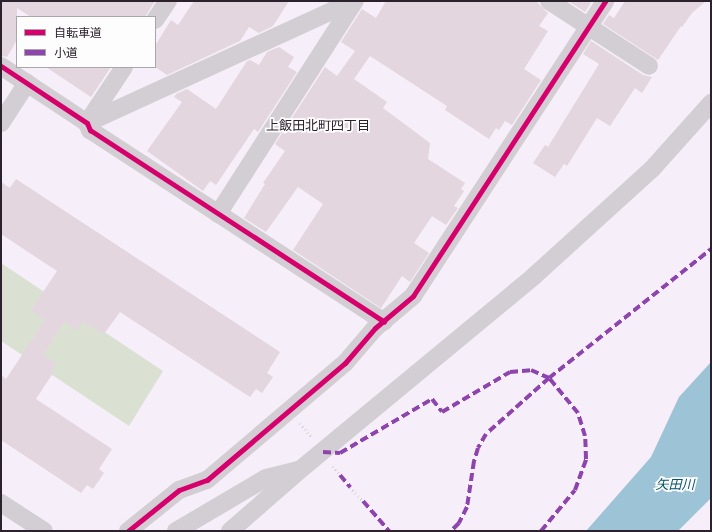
<!DOCTYPE html>
<meta charset="utf-8">
<style>
body{margin:0}
#map{position:relative;width:712px;height:532px;overflow:hidden;background:#f6eef8;font-family:"Open Sans","Noto Sans JP",sans-serif}
div>[style]{position:absolute}
[style*='--x']{left:calc(var(--x)*1px);top:calc(var(--y)*1px);width:calc(var(--w)*1px);rotate:calc(var(--a)*1deg)}
.green>*{inset:0;background:#dae1d3}
.water>*{inset:0;background:#9dc3d6}
.building>*{inset:0;background:#e3d6de}
.path>*{height:2.5px;margin-top:-1.25px;transform-origin:0;background:repeating-linear-gradient(90deg,#d7d4d7 0 1px,transparent 0 4px)}
.minor>*{height:18px;margin:-9px;padding:0 9px;transform-origin:9px;border-radius:9px;background:#d3ced3}
.quiet>*{height:4px;margin-top:-2px;transform-origin:0;background:repeating-linear-gradient(90deg,#8e44ad 0 8px,transparent 0 12px)}
.cycleway>*{height:5px;margin:-2.5px;padding:0 2.5px;transform-origin:2.5px;border-radius:2.5px;background:#d6006c}
span{translate:-50% -50%;white-space:nowrap;text-align:center;line-height:1.15;-webkit-text-stroke:3.5px #fdfdfd;paint-order:stroke}
.neighbourhood-label{font-size:13px;color:#2c222d}
.water-label{font-size:13px;color:#00536a;font-style:italic}
.frame{position:absolute;inset:0;border:2px solid #2c222d;pointer-events:none}
.legend{position:absolute;left:16px;top:16px;width:140px;height:52px;box-sizing:border-box;background:#fdfdfd;border:1px solid #a9a5aa;margin:0;padding:5px 7px;list-style:none;font-size:12px;color:#2c222d}
.legend li{display:flex;align-items:center;gap:8px;height:20px}
.legend b{width:20px;border:1px solid #a9a5aa}
</style>
<div id="map">
<div class="green">
<i style="clip-path:polygon(1px 263px,163px 371px,129px 426px,1px 341px)"></i>
</div>
<div class="water">
<i style="clip-path:polygon(711px 362px,711px 498px,678px 531px,586px 531px,651px 457px,679px 397px)"></i>
</div>
<div class="building">
<i style="clip-path:polygon(1px 1px,155px 1px,145px 17px,31px 17px,17px 8px,17px 40px,7px 57px,1px 56px)"></i>
<i style="clip-path:polygon(194px 1px,289px 1px,273px 26px,259px 33px,249px 27px,240px 41px,167px 75px,155px 67px,155px 46px,171px 20px,178px 25px)"></i>
<i style="clip-path:polygon(386px 1px,536px 1px,548px 13px,539px 26px,548px 31px,524px 69px,541px 80px,512px 125px,505px 121px,499px 130px,496px 128px,489px 139px,445px 110px,447px 106px,370px 56px,354px 79px,387px 102px,383px 108px,430px 143px,428px 159px,465px 183px,461px 189px,464px 191px,454px 206px,458px 208px,446px 225px,432px 216px,414px 243px,429px 253px,410px 282px,402px 276px,381px 308px,293px 250px,323px 204px,298px 187px,266px 232px,244px 218px,265px 184px,263px 183px,285px 151px,275px 144px,325px 67px,337px 76px,355px 51px,341px 42px,362px 9px,376px 18px)"></i>
<i style="clip-path:polygon(568px 1px,587px 1px,591px 3px,585px 12px)"></i>
<i style="clip-path:polygon(625px 1px,706px 1px,692px 13px,682px 27px,681px 26px,658px 60px,603px 24px,609px 15px,614px 18px)"></i>
<i style="clip-path:polygon(591px 41px,643px 75px,652px 77px,642px 93px,635px 88px,610px 126px,597px 118px,567px 166px,564px 164px,555px 177px,533px 163px,545px 145px,548px 147px,599px 64px,583px 54px)"></i>
<i style="clip-path:polygon(279px 47px,294px 57px,288px 67px,297px 72px,258px 132px,254px 129px,216px 185px,210px 181px,203px 191px,147px 151px,182px 102px,174px 97px,176px 94px,187px 89px,216px 109px,247px 61px,250px 60px,259px 65px,267px 52px)"></i>
<i style="clip-path:polygon(46px 67px,111px 67px,91px 97px)"></i>
<i style="clip-path:polygon(16px 179px,280px 352px,267px 373px,273px 377px,262px 393px,256px 389px,250px 397px,120px 312px,104px 334px,83px 321px,78px 330px,64px 321px,43px 355px,56px 363px,51px 371px,53px 373px,36px 399px,112px 449px,99px 469px,104px 473px,93px 489px,87px 485px,81px 493px,1px 440px,1px 375px,6px 379px,45px 320px,31px 310px,57px 271px,1px 234px,1px 182px,10px 188px)"></i>
</div>
<div class="path">
<i style="--x:300;--y:423;--w:19;--a:51"></i>
<i style="--x:333;--y:466;--w:11;--a:52"></i>
<i style="--x:350;--y:487;--w:19;--a:47"></i>
</div>
<div class="minor">
<i style="--x:549;--y:1;--w:119;--a:33"></i>
<i style="--x:155;--y:20;--w:23;--a:-56"></i>
<i style="--x:1;--y:66;--w:103;--a:33.5"></i>
<i style="--x:87;--y:123;--w:8;--a:67"></i>
<i style="--x:90;--y:130;--w:351;--a:33.1"></i>
<i style="--x:1;--y:123;--w:48;--a:-57"></i>
<i style="--x:87;--y:123;--w:293;--a:-24.6"></i>
<i style="--x:87;--y:123;--w:67;--a:-56.5"></i>
<i style="--x:218;--y:214;--w:253;--a:-57.3"></i>
<i style="--x:1;--y:503;--w:51;--a:33.1"></i>
<i style="--x:128;--y:531;--w:65;--a:-38.8"></i>
<i style="--x:179;--y:490;--w:30;--a:-20"></i>
<i style="--x:207;--y:480;--w:181;--a:-40.3"></i>
<i style="--x:345;--y:363;--w:46;--a:-49.4"></i>
<i style="--x:375;--y:328;--w:50;--a:-40.1"></i>
<i style="--x:413;--y:296;--w:352;--a:-56.9"></i>
<i style="--x:176;--y:531;--w:104;--a:-30.5"></i>
<i style="--x:266;--y:478;--w:33;--a:-14"></i>
<i style="--x:230;--y:531;--w:94;--a:-41.1"></i>
<i style="--x:301;--y:469;--w:303;--a:-39.6"></i>
<i style="--x:534;--y:276;--w:159;--a:-42.2"></i>
<i style="--x:652;--y:169;--w:89;--a:-48.2"></i>
</div>
<div class="quiet">
<i style="--x:323;--y:452;--w:17;--a:3"></i>
<i style="--x:340;--y:453;--w:107;--a:-30.4"></i>
<i style="--x:432;--y:399;--w:16;--a:52"></i>
<i style="--x:442;--y:412;--w:79;--a:-30.5"></i>
<i style="--x:510;--y:372;--w:21;--a:-5"></i>
<i style="--x:531;--y:370;--w:20;--a:24"></i>
<i style="--x:549;--y:378;--w:84;--a:138.4"></i>
<i style="--x:486;--y:434;--w:16;--a:120"></i>
<i style="--x:478;--y:448;--w:14;--a:107"></i>
<i style="--x:474;--y:461;--w:47;--a:98.7"></i>
<i style="--x:467;--y:507;--w:18;--a:117"></i>
<i style="--x:459;--y:523;--w:11;--a:135"></i>
<i style="--x:340;--y:475;--w:16;--a:50"></i>
<i style="--x:363;--y:501;--w:40;--a:49"></i>
<i style="--x:541;--y:531;--w:53;--a:-50.3"></i>
<i style="--x:575;--y:490;--w:33;--a:-70"></i>
<i style="--x:586;--y:459;--w:23;--a:-92"></i>
<i style="--x:585;--y:436;--w:24;--a:-107"></i>
<i style="--x:578;--y:413;--w:45;--a:-129.6"></i>
<i style="--x:549;--y:378;--w:207;--a:-38.5"></i>
</div>
<div class="cycleway">
<i style="--x:1;--y:66;--w:103;--a:33.5"></i>
<i style="--x:87;--y:123;--w:8;--a:67"></i>
<i style="--x:90;--y:130;--w:351;--a:33.1"></i>
<i style="--x:128;--y:531;--w:65;--a:-38.8"></i>
<i style="--x:179;--y:490;--w:30;--a:-20"></i>
<i style="--x:207;--y:480;--w:181;--a:-40.3"></i>
<i style="--x:345;--y:363;--w:46;--a:-49.4"></i>
<i style="--x:375;--y:328;--w:50;--a:-40.1"></i>
<i style="--x:413;--y:296;--w:352;--a:-56.9"></i>
</div>
<div class="neighbourhood-label">
<span style="left:318px;top:125px">上飯田北町四丁目</span>
</div>
<div class="water-label">
<span style="left:675px;top:484px">矢田川</span>
</div>
<div class="frame"></div>
<ul class="legend">
<li><b style="height:5px;background:#d6006c"></b>自転車道</li>
<li><b style="height:5px;background:#8e44ad"></b>小道</li>
</ul>
</div>
